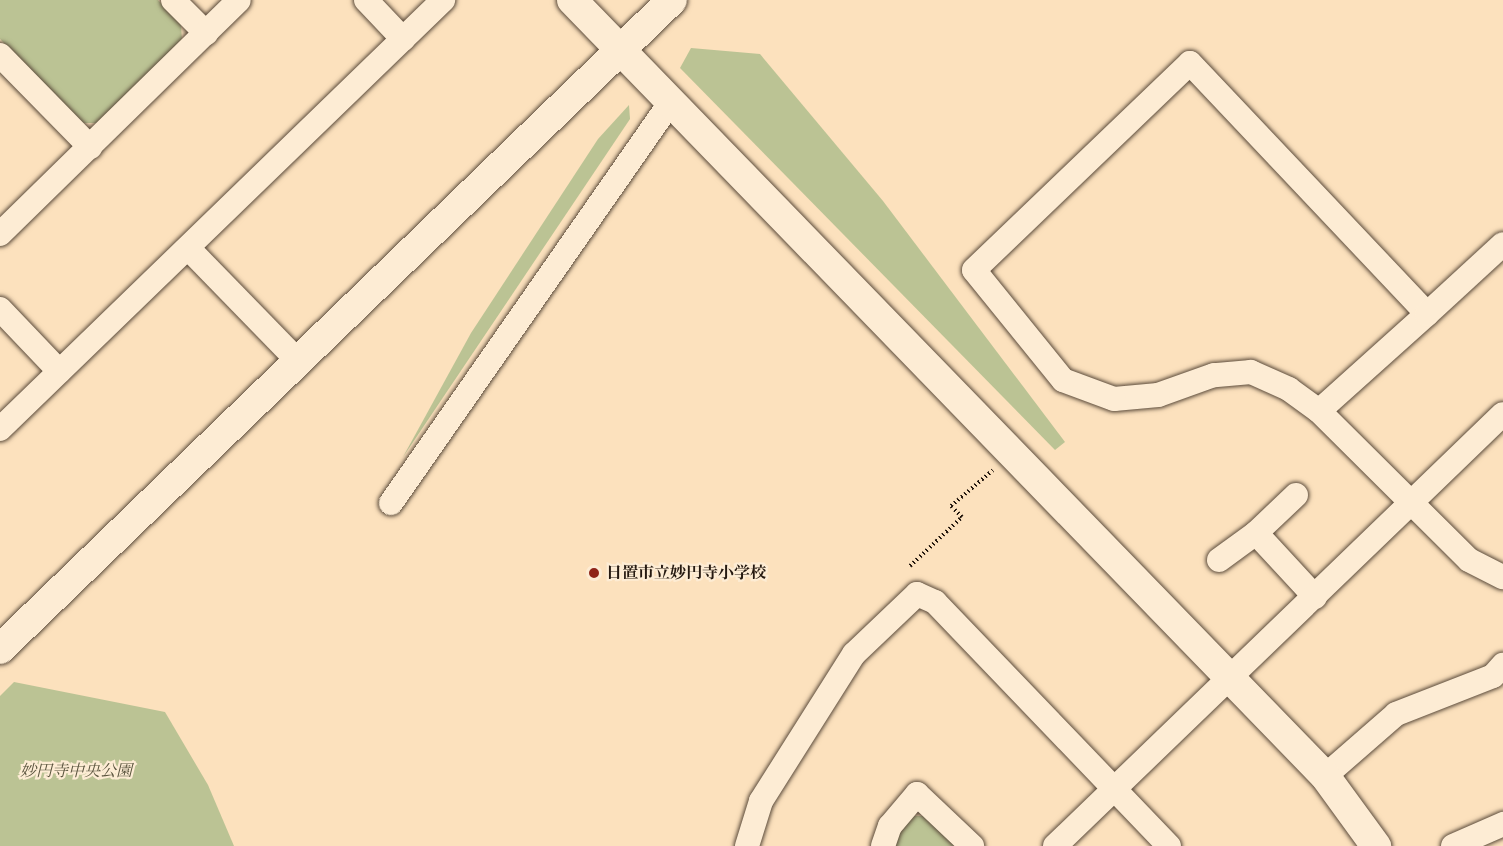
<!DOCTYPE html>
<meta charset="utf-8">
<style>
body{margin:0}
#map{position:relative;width:1503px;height:846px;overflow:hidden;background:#fce1bd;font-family:Alegreya,"Noto Serif JP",serif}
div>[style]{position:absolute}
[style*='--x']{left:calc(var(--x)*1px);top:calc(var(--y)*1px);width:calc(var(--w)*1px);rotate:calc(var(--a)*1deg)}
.green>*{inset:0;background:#bbc394}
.path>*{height:4px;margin-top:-2px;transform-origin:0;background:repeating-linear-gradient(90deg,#251910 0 1.5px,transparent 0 4.5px)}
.roads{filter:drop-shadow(0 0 2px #5b4b3b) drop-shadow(0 0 2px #5b4b3b)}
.minor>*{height:24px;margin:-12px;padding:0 12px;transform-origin:12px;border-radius:12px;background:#fdecd4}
.tertiary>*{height:30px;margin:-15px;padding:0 15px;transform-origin:15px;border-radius:15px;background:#fdecd4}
.dots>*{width:16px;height:16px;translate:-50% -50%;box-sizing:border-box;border:3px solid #fdecd4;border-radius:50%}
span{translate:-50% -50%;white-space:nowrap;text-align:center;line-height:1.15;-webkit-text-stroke:4.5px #fdecd4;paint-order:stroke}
.poi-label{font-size:16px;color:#251910;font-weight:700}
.left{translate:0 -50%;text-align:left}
.park-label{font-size:16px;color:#5a543e;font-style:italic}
</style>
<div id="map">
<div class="green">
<i style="clip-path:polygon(0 0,158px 0,181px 24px,182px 42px,99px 123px,82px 123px,0 39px)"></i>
<i style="clip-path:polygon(691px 48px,760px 54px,883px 201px,1065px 442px,1055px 450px,680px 68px)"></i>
<i style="clip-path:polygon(629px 105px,630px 119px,403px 457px,471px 333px,598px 139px)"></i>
<i style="clip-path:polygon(14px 682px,165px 712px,208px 785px,234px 846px,0 846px,0 696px)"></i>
<i style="clip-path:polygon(910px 816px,927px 816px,955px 846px,892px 846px)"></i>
</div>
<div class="path">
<i style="--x:910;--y:566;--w:71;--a:-43.3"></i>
<i style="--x:962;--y:517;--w:16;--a:-135"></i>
<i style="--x:951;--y:506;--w:55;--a:-40.6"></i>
</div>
<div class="roads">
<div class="minor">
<i style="--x:173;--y:0;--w:47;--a:45"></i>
<i style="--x:366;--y:0;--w:54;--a:46.5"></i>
<i style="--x:0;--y:55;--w:129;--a:45.6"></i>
<i style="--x:1190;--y:63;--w:345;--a:46.6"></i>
<i style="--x:1427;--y:314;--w:145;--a:138.1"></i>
<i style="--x:1319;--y:411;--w:37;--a:-144"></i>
<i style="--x:1289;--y:389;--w:42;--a:-155.9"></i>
<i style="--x:1251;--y:372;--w:37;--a:175"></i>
<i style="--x:1214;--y:375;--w:59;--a:160.3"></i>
<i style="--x:1158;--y:395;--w:44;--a:174.8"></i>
<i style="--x:1114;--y:399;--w:54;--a:-159.6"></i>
<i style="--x:1063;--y:380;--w:141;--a:-129"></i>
<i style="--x:974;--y:270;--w:299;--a:-43.8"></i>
<i style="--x:0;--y:234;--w:334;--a:-44.4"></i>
<i style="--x:188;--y:248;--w:155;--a:45.8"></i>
<i style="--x:0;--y:309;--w:86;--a:46.4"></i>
<i style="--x:1427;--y:314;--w:103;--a:-42.6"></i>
<i style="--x:1319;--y:411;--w:211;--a:44.8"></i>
<i style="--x:1469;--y:560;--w:38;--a:27"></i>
<i style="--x:0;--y:429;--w:617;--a:-44.08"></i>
<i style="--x:1296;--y:495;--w:55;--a:136.5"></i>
<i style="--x:1256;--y:533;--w:87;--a:47.3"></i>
<i style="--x:391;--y:503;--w:490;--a:-55.1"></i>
<i style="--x:1219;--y:560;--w:46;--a:-36.1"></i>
<i style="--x:1325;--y:776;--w:94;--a:-41.1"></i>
<i style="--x:1396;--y:714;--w:104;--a:-21.4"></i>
<i style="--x:1493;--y:676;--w:15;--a:-48"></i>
<i style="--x:747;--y:846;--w:47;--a:-72.7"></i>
<i style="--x:761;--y:801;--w:174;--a:-57.7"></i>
<i style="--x:854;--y:654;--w:87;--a:-43.6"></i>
<i style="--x:917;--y:594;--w:20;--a:24"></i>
<i style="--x:935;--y:602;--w:338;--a:46.2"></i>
<i style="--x:883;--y:846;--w:21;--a:-71"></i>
<i style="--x:890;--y:826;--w:42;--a:-49.8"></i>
<i style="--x:917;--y:794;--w:76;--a:43.4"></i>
<i style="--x:1055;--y:846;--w:622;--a:-43.96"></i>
<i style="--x:1453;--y:846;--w:55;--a:-23.7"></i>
</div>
<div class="tertiary">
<i style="--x:572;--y:0;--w:1081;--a:45.86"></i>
<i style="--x:1325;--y:776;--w:87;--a:53.9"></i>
<i style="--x:0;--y:649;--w:934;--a:-44"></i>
</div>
</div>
<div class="dots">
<i style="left:594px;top:573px;background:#8f2418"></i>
</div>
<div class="poi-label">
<span class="left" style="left:606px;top:573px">日置市立妙円寺小学校</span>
</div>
<div class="park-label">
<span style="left:76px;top:771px">妙円寺中央公園</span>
</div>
</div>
